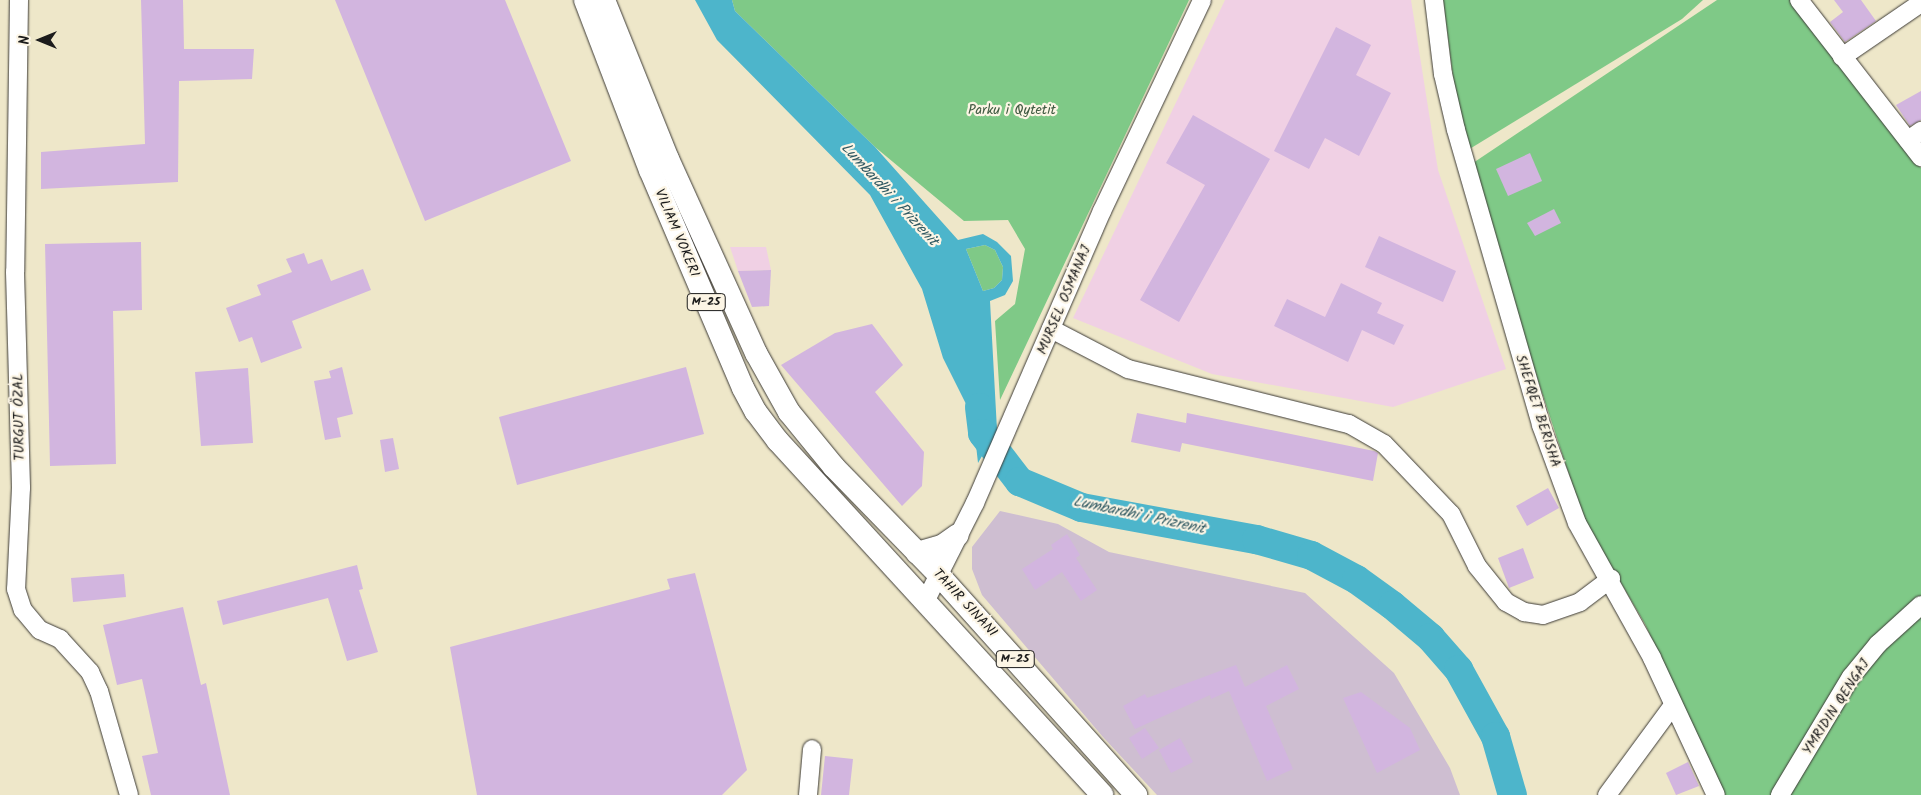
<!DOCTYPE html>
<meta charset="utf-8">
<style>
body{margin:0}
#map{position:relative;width:1921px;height:795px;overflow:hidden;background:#eee7c9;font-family:Kalam,sans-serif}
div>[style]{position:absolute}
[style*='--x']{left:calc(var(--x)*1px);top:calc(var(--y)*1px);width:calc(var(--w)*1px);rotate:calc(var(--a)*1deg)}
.built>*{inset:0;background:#f0d0e4}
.industrial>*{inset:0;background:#cebed1}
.green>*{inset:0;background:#7fc987}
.water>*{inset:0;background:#4db5cb}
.river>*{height:29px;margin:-14.5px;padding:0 14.5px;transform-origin:14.5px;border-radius:14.5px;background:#4db5cb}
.building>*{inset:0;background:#d2b5df}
.roads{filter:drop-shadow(0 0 1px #3c3a36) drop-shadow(0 0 1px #3c3a36)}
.minor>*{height:18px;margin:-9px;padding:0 9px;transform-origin:9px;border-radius:9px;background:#fff}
.major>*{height:22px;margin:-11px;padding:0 11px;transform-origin:11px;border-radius:11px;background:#fff}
span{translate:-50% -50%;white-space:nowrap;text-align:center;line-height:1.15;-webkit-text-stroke:4.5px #fcf5e5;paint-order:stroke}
.shield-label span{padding:1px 4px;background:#fcf5e5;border:1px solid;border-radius:4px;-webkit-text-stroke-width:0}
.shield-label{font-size:12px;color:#1c1c1c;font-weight:700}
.park-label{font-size:14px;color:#3f5941}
.street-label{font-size:14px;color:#1c1c1c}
.water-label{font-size:15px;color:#305962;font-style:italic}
.north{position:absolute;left:15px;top:15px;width:50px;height:50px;-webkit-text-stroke:4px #fcf5e5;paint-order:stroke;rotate:270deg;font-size:14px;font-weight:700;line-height:20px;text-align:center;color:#1c1c1c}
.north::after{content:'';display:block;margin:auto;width:18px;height:22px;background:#1c1c1c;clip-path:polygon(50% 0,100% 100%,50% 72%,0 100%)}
</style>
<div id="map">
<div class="built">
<i style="clip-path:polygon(1225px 0,1411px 0,1438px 170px,1506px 369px,1393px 407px,1212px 374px,1073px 318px)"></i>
<i style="clip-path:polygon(730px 247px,766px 247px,771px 270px,738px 271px)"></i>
</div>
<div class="industrial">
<i style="clip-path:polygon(1000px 511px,1058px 524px,1109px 552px,1305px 593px,1394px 673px,1450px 768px,1460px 795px,1157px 795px,1103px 737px,982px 595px,972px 569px,972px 547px)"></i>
</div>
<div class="green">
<i style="clip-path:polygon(732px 0,1189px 0,1000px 400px,995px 321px,1015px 304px,1025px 249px,1008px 220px,964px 221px,875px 147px,735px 11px)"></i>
<i style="clip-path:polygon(1443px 0,1703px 0,1682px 19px,1463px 153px)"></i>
<i style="clip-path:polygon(1717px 0,1790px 0,1921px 168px,1921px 795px,1723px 795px,1645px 624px,1584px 520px,1528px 350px,1473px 163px)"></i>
<i style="clip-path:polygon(985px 245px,995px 250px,1003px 267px,1002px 280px,994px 288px,983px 291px,966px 249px)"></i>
</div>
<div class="water">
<i style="clip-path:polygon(evenodd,695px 0,732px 0,735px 11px,875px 147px,958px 240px,983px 234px,997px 242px,1011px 256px,1013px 281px,1005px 295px,990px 301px,997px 430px,978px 463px,973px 418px,943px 358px,922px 289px,870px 195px,717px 40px,695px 0,985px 245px,995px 250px,1003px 267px,1002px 280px,994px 288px,983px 291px,966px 249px,985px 245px)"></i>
</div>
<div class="river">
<i style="--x:979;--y:407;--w:26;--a:83"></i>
<i style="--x:982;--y:433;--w:61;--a:52.4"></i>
<i style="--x:1019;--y:481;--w:67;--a:22.8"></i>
<i style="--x:1081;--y:507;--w:178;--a:10.4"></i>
<i style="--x:1256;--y:539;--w:57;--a:16.2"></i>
<i style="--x:1311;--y:555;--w:51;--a:28.1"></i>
<i style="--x:1356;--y:579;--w:44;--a:35.8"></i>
<i style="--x:1392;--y:605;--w:50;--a:40.1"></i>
<i style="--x:1430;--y:637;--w:43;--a:48.8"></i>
<i style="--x:1458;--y:669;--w:77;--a:61.1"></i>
<i style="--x:1495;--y:736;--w:61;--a:73.9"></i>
</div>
<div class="building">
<i style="clip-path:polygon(141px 0,183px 0,184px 49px,254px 49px,252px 79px,179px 81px,178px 182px,41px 189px,41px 152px,145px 144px)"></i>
<i style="clip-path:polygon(335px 0,505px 0,571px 161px,425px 221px)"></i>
<i style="clip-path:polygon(1834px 0,1861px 0,1876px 21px,1845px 42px,1830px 22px,1843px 12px)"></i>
<i style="clip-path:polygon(1336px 27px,1371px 45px,1356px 75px,1391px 93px,1359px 156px,1325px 138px,1309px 169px,1274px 151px)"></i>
<i style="clip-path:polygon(1921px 91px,1921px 120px,1910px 126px,1896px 105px)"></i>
<i style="clip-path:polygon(1193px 115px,1270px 159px,1179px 322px,1140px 300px,1205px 185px,1166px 163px)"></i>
<i style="clip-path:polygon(1530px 153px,1542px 181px,1508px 196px,1496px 169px)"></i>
<i style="clip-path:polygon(1554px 209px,1561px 223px,1535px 236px,1527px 223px)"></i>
<i style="clip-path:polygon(1379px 236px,1456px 271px,1443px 302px,1365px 267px)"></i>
<i style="clip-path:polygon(141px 242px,142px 310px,113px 311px,116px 464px,50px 466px,45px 244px)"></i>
<i style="clip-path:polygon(304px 253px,308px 264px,322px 259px,331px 281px,363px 269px,371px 290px,292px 321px,302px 348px,261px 363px,252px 337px,239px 342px,226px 308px,261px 295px,257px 285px,292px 272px,286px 259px)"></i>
<i style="clip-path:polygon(771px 270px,769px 306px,752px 307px,738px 271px)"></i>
<i style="clip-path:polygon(1341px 283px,1382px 303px,1377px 313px,1404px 325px,1394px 345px,1362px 330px,1348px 362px,1274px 326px,1287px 299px,1325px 317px)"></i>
<i style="clip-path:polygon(872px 324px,903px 365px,875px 392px,924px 452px,922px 486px,902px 506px,781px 365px,835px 333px)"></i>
<i style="clip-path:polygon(342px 367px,353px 414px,337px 418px,341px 437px,325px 440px,314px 381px,331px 378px,329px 371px)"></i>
<i style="clip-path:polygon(686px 367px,704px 434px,517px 485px,499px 417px)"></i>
<i style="clip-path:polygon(248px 368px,253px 443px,201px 446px,195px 372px)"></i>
<i style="clip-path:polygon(1137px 413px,1186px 423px,1187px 413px,1374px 451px,1378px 453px,1373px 481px,1182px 443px,1180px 452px,1131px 442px)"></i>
<i style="clip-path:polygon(393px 438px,399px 469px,385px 472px,380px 440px)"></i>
<i style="clip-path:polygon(1548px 488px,1559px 508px,1527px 526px,1516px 506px)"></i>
<i style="clip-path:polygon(1067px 534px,1080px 555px,1076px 558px,1097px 590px,1081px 601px,1062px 572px,1035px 590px,1022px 569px,1053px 549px,1051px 545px)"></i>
<i style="clip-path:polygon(1523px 548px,1534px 578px,1509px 588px,1498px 558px)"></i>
<i style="clip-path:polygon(357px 565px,363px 589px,359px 590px,378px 652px,347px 661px,328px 598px,223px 625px,217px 601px)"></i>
<i style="clip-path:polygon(695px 573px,747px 770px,722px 795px,477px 795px,450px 647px,670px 589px,667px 579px)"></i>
<i style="clip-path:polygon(124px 574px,126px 597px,73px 602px,71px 578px)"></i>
<i style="clip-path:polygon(183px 607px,201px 685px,206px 683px,230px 795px,151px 795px,142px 756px,158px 753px,142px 679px,117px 685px,103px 625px)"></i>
<i style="clip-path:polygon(1236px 665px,1245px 687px,1287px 665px,1299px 689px,1266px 706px,1293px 769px,1267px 781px,1229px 691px,1211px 699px,1210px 695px,1135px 729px,1123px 706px,1145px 694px,1147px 698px)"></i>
<i style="clip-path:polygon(1361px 692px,1410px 728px,1420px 750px,1377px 773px,1343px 698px)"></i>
<i style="clip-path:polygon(1145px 728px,1159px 748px,1142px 759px,1129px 738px)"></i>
<i style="clip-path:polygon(1180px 738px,1193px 762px,1171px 773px,1159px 750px)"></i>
<i style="clip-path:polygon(825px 756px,853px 759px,849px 795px,821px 795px)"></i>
<i style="clip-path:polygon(1688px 762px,1699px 786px,1676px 795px,1666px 773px)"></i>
</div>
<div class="roads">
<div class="minor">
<i style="--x:19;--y:0;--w:272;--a:90.8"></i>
<i style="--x:15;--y:272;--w:216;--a:88.4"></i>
<i style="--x:21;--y:488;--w:101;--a:92.8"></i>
<i style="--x:16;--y:589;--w:22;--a:72"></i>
<i style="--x:23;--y:610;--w:26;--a:50"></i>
<i style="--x:40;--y:630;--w:22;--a:24"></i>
<i style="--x:60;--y:639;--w:45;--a:47.7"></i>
<i style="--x:90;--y:672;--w:21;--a:65"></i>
<i style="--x:99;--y:691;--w:108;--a:73.9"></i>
<i style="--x:1434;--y:0;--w:75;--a:83.1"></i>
<i style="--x:1443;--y:74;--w:57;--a:76.9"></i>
<i style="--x:1456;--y:130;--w:307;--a:73.9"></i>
<i style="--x:1541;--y:425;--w:104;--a:69.8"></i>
<i style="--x:1577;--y:523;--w:154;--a:60.9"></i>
<i style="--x:1652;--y:658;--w:151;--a:65"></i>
<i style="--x:1799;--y:0;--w:199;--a:52.2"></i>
<i style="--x:1842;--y:57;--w:96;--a:-34.4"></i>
<i style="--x:1908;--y:140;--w:16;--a:-35"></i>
<i style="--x:1051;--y:329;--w:87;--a:27.5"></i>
<i style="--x:1128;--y:369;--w:228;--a:14"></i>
<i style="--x:1349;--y:424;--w:40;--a:29.7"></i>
<i style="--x:1384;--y:444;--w:97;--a:46.3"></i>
<i style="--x:1451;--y:514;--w:58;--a:63.4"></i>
<i style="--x:1477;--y:566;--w:46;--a:51.1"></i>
<i style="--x:1506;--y:602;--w:21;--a:29"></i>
<i style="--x:1524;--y:612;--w:19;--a:9"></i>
<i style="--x:1543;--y:615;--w:39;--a:-19"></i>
<i style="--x:1580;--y:602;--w:39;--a:-37"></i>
<i style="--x:926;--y:600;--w:109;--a:-63.2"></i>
<i style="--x:975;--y:503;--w:318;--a:-66.5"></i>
<i style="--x:1102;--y:211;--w:233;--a:-64.6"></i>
<i style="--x:808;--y:795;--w:46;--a:-85"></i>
<i style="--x:1607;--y:795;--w:112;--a:-53.7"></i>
<i style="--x:1780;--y:795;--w:138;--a:-59"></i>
<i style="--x:1851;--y:677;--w:43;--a:-50.7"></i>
<i style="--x:1878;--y:644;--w:58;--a:-42.2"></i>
</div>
<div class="major">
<i style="--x:585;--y:0;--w:182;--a:69.1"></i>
<i style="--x:650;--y:170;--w:237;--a:66.9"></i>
<i style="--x:743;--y:388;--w:27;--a:62"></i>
<i style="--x:756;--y:412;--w:36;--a:53"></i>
<i style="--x:778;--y:441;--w:480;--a:47.5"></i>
<i style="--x:604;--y:0;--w:171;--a:68.1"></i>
<i style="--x:668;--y:159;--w:213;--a:65.6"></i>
<i style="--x:756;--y:353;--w:68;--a:60.8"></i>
<i style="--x:789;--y:412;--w:71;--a:50.7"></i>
<i style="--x:834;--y:467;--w:149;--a:45.8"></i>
<i style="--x:938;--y:574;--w:297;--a:48.1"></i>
<i style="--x:917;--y:553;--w:26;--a:-16"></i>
<i style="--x:942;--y:546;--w:19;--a:-35"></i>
</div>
</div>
<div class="shield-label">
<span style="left:706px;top:302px">M-25</span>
<span style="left:1015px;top:659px">M-25</span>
</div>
<div class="park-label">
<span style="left:1012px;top:110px">Parku i Qytetit</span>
</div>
<div class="street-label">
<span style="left:677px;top:233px;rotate:67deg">VILIAM VOKERI</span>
<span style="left:1064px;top:300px;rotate:-67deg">MURSEL OSMANAJ</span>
<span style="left:1538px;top:411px;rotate:72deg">SHEFQET BERISHA</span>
<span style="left:19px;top:417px;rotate:-91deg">TURGUT ÖZAL</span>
<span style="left:965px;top:603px;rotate:47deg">TAHIR SINANI</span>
<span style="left:1836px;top:707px;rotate:-57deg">YMRIDIN QENGAJ</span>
</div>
<div class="water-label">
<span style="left:889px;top:195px;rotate:47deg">Lumbardhi i Prizrenit</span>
<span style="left:1139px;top:516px;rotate:12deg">Lumbardhi i Prizrenit</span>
</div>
<div class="north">N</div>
</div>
